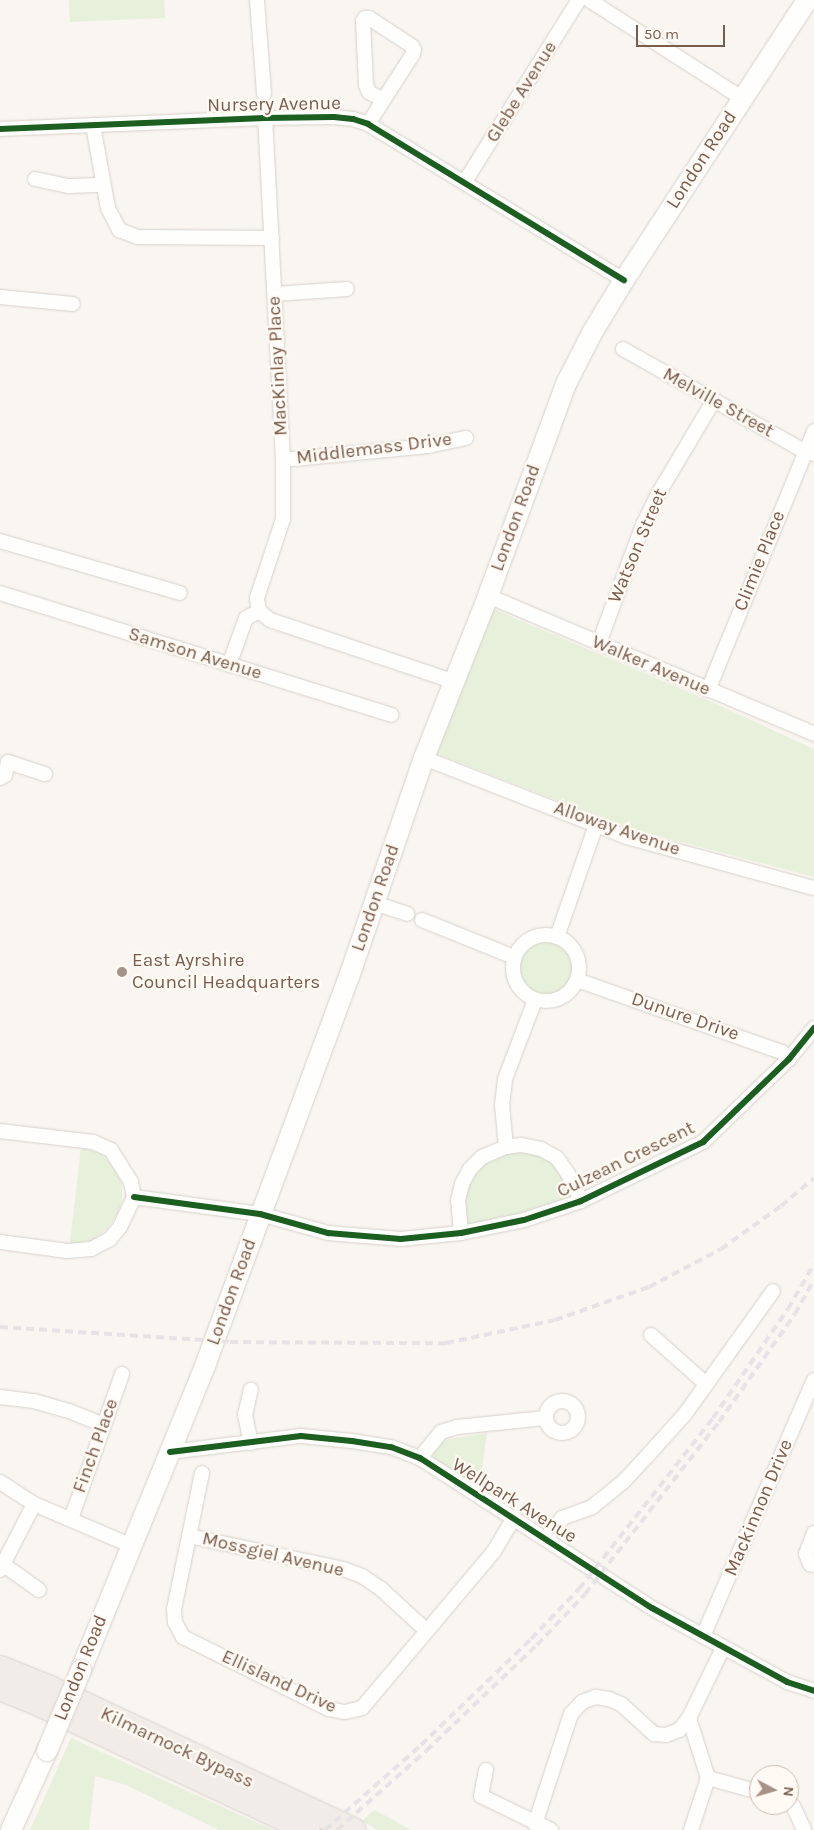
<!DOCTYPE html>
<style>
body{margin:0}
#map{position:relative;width:814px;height:1830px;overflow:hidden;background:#f9f5f0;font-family:Karla,sans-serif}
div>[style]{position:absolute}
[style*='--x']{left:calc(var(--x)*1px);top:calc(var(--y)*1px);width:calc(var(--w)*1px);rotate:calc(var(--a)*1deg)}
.green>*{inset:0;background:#e7f0db}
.round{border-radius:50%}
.roads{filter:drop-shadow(0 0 1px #d7d1cb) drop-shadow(0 0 1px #d7d1cb)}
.minor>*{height:14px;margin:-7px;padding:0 7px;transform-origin:7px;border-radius:7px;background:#fefefd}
.minor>.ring{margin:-7px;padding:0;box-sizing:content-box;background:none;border:14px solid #fefefd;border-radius:50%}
.secondary>*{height:20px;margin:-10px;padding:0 10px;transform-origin:10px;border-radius:10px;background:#fefefd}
.trunk>*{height:24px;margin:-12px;padding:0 12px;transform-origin:12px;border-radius:12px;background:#f2ece8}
.rail>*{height:4px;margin-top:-2px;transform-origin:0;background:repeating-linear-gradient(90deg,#e6e3e7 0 8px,transparent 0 13px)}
.bridges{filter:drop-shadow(0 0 1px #d9d2cb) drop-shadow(0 0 1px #d9d2cb)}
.secondary-bridge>*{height:20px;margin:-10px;padding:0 10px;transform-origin:10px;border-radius:10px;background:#fefefd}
.cycleway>*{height:6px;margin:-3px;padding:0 3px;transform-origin:3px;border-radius:3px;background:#1b5e20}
.dots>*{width:14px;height:14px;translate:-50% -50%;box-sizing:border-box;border:2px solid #fffaf3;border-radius:50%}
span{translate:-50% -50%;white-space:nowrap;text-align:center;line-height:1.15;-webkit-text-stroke:4.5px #fffaf3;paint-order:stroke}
.street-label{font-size:19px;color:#7a5c4d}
.poi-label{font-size:19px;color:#7a5c4d}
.left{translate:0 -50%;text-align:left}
.north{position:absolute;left:749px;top:1765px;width:50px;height:50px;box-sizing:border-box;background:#fffaf3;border:1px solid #cabbb1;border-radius:50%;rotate:96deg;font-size:14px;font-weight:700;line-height:20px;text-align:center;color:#7a5c4d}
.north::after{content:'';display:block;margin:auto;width:18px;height:22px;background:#a69286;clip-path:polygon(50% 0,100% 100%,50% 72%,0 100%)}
.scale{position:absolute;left:636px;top:25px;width:89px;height:22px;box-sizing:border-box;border:2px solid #7a5c4d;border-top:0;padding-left:6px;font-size:15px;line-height:18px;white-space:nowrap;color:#7a5c4d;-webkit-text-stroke:4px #fffaf3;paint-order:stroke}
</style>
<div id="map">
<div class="green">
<i style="clip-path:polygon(69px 0,164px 0,165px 18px,70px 22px)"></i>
<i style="clip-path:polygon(491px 608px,705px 699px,814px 749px,814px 877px,629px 828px,435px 753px)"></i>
<i class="round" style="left:518px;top:940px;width:56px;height:56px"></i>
<i style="clip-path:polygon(81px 1147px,101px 1154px,115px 1169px,122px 1185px,122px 1202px,118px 1213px,107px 1229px,91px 1241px,76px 1243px,70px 1243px)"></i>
<i style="clip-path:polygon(541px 1149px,581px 1201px,461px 1233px,462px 1184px,482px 1157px)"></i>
<i style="clip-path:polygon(487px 1433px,479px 1490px,433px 1460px,434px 1449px,445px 1440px)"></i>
<i style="clip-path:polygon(71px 1738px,273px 1830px,219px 1830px,126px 1785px,95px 1776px,89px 1830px,30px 1830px)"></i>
<i style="clip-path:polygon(374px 1810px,386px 1816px,411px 1830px,377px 1830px,362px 1821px)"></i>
</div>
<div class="roads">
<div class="minor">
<i style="--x:257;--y:0;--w:94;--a:85.7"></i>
<i style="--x:589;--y:0;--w:183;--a:32.7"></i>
<i style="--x:368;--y:124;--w:83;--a:-57.3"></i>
<i style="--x:413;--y:54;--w:4;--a:-76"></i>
<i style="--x:414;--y:50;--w:4;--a:-117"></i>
<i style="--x:412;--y:46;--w:51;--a:-146.9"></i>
<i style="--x:369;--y:18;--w:4;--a:180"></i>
<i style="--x:365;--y:18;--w:4;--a:124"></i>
<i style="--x:363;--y:21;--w:64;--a:87.3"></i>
<i style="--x:366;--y:85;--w:8;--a:67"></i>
<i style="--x:369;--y:92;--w:16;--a:30"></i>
<i style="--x:93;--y:125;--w:84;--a:79.8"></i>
<i style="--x:108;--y:208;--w:25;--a:63"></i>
<i style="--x:119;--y:230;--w:19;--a:21"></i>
<i style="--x:137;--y:237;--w:135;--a:0.4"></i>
<i style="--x:0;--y:129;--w:265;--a:-2.4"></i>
<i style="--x:265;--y:118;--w:69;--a:-0.8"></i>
<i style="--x:334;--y:117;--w:19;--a:6"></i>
<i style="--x:353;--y:119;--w:16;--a:18"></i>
<i style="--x:368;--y:124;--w:300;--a:31.4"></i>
<i style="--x:35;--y:179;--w:35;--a:12"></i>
<i style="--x:69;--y:186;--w:34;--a:-2"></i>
<i style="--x:464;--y:183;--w:216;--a:-57.9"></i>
<i style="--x:275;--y:294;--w:72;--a:-4"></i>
<i style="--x:0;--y:297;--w:73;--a:5.5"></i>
<i style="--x:623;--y:349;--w:208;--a:29.4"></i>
<i style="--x:804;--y:451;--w:10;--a:17"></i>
<i style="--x:283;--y:460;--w:146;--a:-5.5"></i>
<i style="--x:428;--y:446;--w:39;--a:-12"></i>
<i style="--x:0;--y:541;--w:187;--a:16.1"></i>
<i style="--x:0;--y:593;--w:410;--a:17.3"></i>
<i style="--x:488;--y:596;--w:354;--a:22.9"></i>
<i style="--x:259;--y:611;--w:13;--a:-99"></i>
<i style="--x:257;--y:598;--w:83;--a:-71.8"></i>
<i style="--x:283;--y:519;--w:59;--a:-90"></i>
<i style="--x:283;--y:460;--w:342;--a:-93"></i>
<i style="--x:259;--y:611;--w:14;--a:39"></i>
<i style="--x:270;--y:620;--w:195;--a:18.5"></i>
<i style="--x:599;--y:643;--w:126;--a:-69.6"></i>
<i style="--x:643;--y:525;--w:32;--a:-64"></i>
<i style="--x:657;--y:496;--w:112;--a:-59.3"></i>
<i style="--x:229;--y:665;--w:50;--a:-70.1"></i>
<i style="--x:246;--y:618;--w:15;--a:-28"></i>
<i style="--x:708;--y:690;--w:280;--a:-67.7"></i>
<i style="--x:424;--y:758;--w:218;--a:21.3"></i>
<i style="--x:627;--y:837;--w:194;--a:15.3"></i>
<i style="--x:0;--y:778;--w:6;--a:-31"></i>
<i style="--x:5;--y:775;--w:13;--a:-77"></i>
<i style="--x:8;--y:762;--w:39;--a:18"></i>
<i style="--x:374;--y:903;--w:35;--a:18"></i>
<i style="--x:422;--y:920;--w:99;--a:21.9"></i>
<i class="ring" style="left:513px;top:935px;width:52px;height:52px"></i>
<i style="--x:557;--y:937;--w:119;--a:-70.8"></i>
<i style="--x:577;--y:980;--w:217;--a:19.4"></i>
<i style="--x:782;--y:1052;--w:10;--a:45"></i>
<i style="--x:0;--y:1131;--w:94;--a:6.7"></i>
<i style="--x:93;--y:1142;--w:20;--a:24"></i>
<i style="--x:111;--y:1150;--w:38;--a:58"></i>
<i style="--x:131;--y:1182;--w:15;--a:79"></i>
<i style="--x:134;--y:1197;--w:33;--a:115"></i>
<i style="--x:120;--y:1227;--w:16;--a:130"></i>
<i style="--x:110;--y:1239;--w:21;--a:152"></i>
<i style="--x:91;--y:1249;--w:24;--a:175"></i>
<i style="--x:67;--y:1251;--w:68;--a:-172.3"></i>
<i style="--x:506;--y:1147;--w:42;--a:-95.4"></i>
<i style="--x:502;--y:1105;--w:26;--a:-83"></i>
<i style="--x:505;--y:1079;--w:85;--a:-69.2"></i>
<i style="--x:134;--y:1197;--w:127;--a:7.7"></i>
<i style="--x:260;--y:1214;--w:71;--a:15.6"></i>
<i style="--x:328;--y:1233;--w:73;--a:4.7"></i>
<i style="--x:401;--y:1239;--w:60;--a:-5.7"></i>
<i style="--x:461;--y:1233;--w:64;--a:-11.7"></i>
<i style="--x:524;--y:1220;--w:60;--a:-18.4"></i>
<i style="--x:581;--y:1201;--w:136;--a:-25.8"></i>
<i style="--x:703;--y:1142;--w:120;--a:-44"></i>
<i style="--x:789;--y:1059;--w:40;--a:-51"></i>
<i style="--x:461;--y:1233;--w:33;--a:-95"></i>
<i style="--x:458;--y:1200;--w:16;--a:-76"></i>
<i style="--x:462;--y:1184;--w:17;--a:-62"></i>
<i style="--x:470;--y:1169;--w:17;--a:-45"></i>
<i style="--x:482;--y:1157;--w:26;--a:-23"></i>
<i style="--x:506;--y:1147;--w:15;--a:-8"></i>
<i style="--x:521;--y:1145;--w:20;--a:11"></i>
<i style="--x:541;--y:1149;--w:18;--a:29"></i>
<i style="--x:557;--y:1158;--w:19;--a:55"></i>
<i style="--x:568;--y:1174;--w:30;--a:64"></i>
<i style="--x:651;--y:1335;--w:74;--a:41.7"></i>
<i style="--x:0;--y:1397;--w:34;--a:7"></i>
<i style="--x:34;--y:1401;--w:36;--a:16"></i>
<i style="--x:69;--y:1411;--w:37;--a:22"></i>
<i class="ring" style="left:546px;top:1401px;width:18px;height:18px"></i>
<i style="--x:251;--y:1443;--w:29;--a:-102"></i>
<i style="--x:245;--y:1415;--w:26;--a:-77"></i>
<i style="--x:170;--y:1452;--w:132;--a:-7"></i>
<i style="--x:301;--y:1436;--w:51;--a:5.6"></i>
<i style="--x:352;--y:1441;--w:39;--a:9"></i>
<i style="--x:391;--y:1447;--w:31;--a:21"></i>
<i style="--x:420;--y:1458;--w:276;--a:32.9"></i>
<i style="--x:652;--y:1608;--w:154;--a:28.7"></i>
<i style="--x:787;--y:1682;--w:28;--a:18"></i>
<i style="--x:420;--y:1458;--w:33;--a:-51"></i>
<i style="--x:441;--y:1432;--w:17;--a:-17"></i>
<i style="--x:457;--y:1427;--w:89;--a:-5.8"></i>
<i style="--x:202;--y:1473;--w:139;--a:101.6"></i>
<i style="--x:174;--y:1609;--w:13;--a:86"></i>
<i style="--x:175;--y:1622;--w:17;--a:62"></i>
<i style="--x:183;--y:1637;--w:163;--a:26.3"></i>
<i style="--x:329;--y:1709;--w:16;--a:11"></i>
<i style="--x:345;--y:1712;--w:17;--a:-13"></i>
<i style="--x:362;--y:1708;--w:205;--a:-49.9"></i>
<i style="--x:494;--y:1551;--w:39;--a:-59"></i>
<i style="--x:0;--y:1482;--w:40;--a:32.9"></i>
<i style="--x:34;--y:1504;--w:107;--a:23.2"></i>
<i style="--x:71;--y:1519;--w:154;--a:-70.6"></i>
<i style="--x:814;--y:1533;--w:22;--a:111"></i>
<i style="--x:806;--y:1554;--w:11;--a:68"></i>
<i style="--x:810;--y:1564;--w:4;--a:14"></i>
<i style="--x:189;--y:1536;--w:157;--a:12.1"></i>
<i style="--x:343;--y:1569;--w:20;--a:20"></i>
<i style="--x:362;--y:1576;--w:23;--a:34"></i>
<i style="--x:381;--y:1589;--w:62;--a:42.4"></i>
<i style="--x:546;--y:1538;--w:26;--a:-51"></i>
<i style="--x:562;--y:1518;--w:32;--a:-20"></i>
<i style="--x:592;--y:1507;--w:40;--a:-39"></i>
<i style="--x:623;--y:1482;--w:38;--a:-47"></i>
<i style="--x:649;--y:1454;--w:54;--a:-48"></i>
<i style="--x:685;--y:1414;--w:151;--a:-54.4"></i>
<i style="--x:4;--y:1565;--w:43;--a:35.5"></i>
<i style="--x:0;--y:1570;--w:74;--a:-62.7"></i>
<i style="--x:703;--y:1636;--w:279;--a:-66.6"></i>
<i style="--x:689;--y:1718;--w:63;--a:72.4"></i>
<i style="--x:708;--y:1778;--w:55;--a:108.1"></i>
<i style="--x:486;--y:1770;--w:26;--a:101"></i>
<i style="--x:481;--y:1796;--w:78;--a:25.9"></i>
<i style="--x:708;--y:1778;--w:53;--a:15.4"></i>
<i style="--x:789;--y:1803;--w:5;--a:37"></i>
<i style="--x:793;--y:1806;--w:26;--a:65"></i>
<i style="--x:535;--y:1824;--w:116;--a:-71.9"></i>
<i style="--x:571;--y:1714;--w:16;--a:-47"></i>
<i style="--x:582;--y:1702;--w:15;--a:-20"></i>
<i style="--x:596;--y:1697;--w:13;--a:9"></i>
<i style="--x:609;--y:1699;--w:13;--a:23"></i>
<i style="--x:621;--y:1704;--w:45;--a:42.3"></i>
<i style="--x:654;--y:1734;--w:12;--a:5"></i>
<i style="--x:666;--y:1735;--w:14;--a:-21"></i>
<i style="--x:679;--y:1730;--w:16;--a:-50"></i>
<i style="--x:689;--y:1718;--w:78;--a:-64.1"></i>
</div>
<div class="secondary">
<i style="--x:81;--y:1670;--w:331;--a:-67.8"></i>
<i style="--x:206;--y:1363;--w:415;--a:-69.7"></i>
<i style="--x:350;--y:974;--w:228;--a:-71.1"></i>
<i style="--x:424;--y:758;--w:174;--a:-68.4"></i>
<i style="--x:488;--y:596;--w:226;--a:-69.8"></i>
<i style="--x:566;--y:384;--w:57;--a:-63"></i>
<i style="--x:592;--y:333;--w:62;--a:-58.9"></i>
<i style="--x:624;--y:280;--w:334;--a:-56.8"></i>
<i style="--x:11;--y:1830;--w:87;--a:-65.5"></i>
</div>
<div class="trunk">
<i style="--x:0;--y:1668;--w:54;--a:21.8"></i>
<i style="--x:50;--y:1688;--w:335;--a:25.1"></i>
<i style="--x:0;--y:1688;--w:40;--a:22"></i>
<i style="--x:37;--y:1703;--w:299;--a:25.1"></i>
</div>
</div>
<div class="rail">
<i style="--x:0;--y:1327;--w:230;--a:3.7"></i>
<i style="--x:230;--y:1342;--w:216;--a:0.3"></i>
<i style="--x:446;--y:1343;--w:111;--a:-11.9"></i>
<i style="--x:555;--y:1320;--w:100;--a:-19.3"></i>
<i style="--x:649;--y:1287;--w:81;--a:-27.8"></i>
<i style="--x:721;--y:1249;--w:74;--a:-35.6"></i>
<i style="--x:781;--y:1206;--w:43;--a:-40.3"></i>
<i style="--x:325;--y:1830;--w:128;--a:-41.5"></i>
<i style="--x:421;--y:1745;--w:153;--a:-43.9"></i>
<i style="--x:531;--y:1639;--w:69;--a:-46.2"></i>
<i style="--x:579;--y:1589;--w:217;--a:-51.9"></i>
<i style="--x:713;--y:1418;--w:132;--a:-55.5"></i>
<i style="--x:788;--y:1309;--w:52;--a:-60"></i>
<i style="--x:337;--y:1830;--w:119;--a:-41.6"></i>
<i style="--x:426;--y:1751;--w:153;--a:-43.7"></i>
<i style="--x:537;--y:1645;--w:70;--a:-46.7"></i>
<i style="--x:585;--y:1594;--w:218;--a:-52.1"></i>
<i style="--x:719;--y:1422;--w:132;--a:-54.9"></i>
<i style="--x:795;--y:1314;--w:39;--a:-61"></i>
</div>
<div class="bridges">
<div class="secondary-bridge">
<i style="--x:47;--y:1751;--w:88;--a:-67.2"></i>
</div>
</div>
<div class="cycleway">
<i style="--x:0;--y:129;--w:265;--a:-2.4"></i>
<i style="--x:265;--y:118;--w:69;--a:-0.8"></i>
<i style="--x:334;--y:117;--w:19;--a:6"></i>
<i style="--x:353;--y:119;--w:16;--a:18"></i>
<i style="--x:368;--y:124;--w:300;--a:31.4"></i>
<i style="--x:134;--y:1197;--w:127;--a:7.7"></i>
<i style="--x:260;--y:1214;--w:71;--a:15.6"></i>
<i style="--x:328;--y:1233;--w:73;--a:4.7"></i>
<i style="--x:401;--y:1239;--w:60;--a:-5.7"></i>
<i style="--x:461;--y:1233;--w:64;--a:-11.7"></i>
<i style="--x:524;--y:1220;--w:60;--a:-18.4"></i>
<i style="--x:581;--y:1201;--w:136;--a:-25.8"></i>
<i style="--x:703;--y:1142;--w:120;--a:-44"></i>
<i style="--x:789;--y:1059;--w:40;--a:-51"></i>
<i style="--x:170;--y:1452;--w:132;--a:-7"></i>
<i style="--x:301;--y:1436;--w:51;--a:5.6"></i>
<i style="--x:352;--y:1441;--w:39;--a:9"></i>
<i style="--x:391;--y:1447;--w:31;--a:21"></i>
<i style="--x:420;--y:1458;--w:276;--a:32.9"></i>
<i style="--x:652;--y:1608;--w:154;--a:28.7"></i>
<i style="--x:787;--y:1682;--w:28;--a:18"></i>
</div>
<div class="dots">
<i style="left:122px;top:972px;background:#a69286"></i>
</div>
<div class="street-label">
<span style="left:522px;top:92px;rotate:-58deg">Glebe Avenue</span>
<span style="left:274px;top:105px;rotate:-1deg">Nursery Avenue</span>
<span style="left:702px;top:160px;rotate:-57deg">London Road</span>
<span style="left:278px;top:366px;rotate:-93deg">MacKinlay Place</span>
<span style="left:718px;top:403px;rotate:29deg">Melville Street</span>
<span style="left:374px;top:449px;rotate:-7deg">Middlemass Drive</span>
<span style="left:516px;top:518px;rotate:-70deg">London Road</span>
<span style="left:638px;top:546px;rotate:-67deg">Watson Street</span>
<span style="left:760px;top:561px;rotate:-68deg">Climie Place</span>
<span style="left:195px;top:654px;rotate:17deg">Samson Avenue</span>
<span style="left:651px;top:666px;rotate:23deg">Walker Avenue</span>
<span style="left:617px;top:829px;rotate:19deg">Alloway Avenue</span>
<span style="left:376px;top:898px;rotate:-71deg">London Road</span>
<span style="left:685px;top:1017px;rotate:19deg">Dunure Drive</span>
<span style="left:626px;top:1160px;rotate:-26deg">Culzean Crescent</span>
<span style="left:232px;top:1292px;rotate:-70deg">London Road</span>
<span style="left:96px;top:1446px;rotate:-70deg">Finch Place</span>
<span style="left:514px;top:1501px;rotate:32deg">Wellpark Avenue</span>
<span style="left:759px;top:1508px;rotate:-67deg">Mackinnon Drive</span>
<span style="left:273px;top:1555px;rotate:13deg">Mossgiel Avenue</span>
<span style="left:81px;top:1668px;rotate:-68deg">London Road</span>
<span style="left:279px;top:1682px;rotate:25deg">Ellisland Drive</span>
<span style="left:177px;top:1748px;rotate:25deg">Kilmarnock Bypass</span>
</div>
<div class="poi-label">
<span class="left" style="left:132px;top:972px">East Ayrshire<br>Council Headquarters</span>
</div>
<div class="north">N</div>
<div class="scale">50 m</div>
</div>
